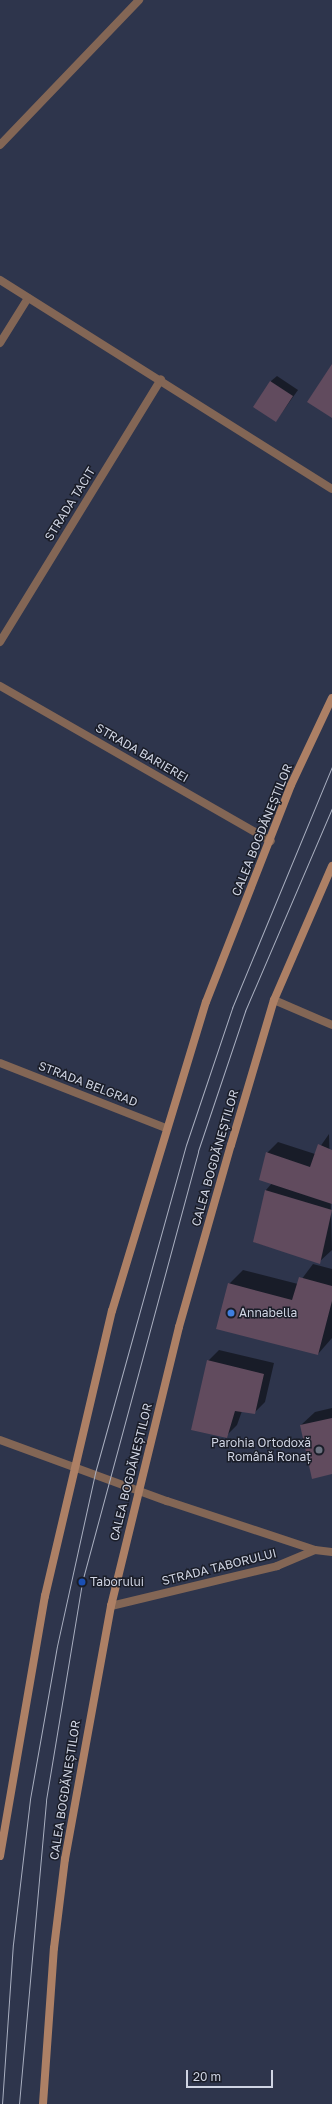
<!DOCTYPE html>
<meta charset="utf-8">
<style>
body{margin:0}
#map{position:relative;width:332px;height:2104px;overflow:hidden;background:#2e354c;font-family:"Golos Text",sans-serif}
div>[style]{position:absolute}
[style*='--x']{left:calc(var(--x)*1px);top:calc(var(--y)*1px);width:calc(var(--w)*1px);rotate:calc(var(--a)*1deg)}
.shadow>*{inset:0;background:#0007}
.building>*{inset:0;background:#614b5e}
.lane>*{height:8px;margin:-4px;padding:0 4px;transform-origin:4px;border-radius:4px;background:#836655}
.street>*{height:8px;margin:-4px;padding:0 4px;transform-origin:4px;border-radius:4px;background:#836655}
.secondary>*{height:8px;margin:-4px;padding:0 4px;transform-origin:4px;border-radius:4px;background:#ad8065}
.tram>*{height:1px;margin:-0.5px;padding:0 0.5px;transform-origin:0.5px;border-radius:0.5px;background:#a9afc0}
.dots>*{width:11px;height:11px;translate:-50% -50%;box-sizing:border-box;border:2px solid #1a1d28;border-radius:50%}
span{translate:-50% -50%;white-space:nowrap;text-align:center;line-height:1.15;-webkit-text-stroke:3px #1a1d28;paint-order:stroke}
.street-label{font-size:12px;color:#cfd4e3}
.poi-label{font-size:12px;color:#cfd4e3}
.left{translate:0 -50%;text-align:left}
.right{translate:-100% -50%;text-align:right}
.scale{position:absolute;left:186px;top:2070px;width:87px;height:18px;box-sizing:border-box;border:2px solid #cfd4e3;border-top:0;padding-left:5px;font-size:12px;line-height:14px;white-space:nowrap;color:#cfd4e3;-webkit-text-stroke:3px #1a1d28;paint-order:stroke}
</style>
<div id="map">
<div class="shadow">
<i style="clip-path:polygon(277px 376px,298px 390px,276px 421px,271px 381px)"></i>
<i style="clip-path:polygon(329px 1134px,332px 1250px,319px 1262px,254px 1242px,266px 1190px,272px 1183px,267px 1153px,278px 1142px,315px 1154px)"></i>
<i style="clip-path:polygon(313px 1264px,332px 1269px,332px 1338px,318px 1354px,229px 1284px,243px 1270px,298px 1284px)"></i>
<i style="clip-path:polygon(219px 1350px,274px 1363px,265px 1402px,254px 1413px,242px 1411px,237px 1425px,226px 1436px,208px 1361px)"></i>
<i style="clip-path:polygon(332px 1408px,332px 1473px,301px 1425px,315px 1412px)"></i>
</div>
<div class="building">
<i style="clip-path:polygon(332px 364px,332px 418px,307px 402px)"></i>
<i style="clip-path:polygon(270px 381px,293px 396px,276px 422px,253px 407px)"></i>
<i style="clip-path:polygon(318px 1144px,332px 1150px,332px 1204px,259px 1180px,266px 1152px,310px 1167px)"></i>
<i style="clip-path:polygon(265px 1190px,332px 1210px,320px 1264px,253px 1242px)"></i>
<i style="clip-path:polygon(299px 1277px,332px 1286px,332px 1301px,318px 1355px,216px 1329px,228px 1283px,292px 1300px)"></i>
<i style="clip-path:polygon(207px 1360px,264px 1374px,255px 1414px,235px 1411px,227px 1438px,191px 1430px)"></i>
<i style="clip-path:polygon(332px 1418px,332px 1474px,312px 1479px,300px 1425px)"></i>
</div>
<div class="lane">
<i style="--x:0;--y:145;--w:201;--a:-46.2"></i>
<i style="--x:0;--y:343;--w:53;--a:-58.1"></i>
<i style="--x:0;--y:642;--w:308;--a:-58.5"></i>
</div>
<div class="street">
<i style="--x:0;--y:280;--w:392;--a:32.2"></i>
<i style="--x:0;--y:686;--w:312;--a:29.8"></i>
<i style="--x:274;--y:1000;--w:63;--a:23.3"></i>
<i style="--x:0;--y:1063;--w:178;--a:21.4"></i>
<i style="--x:0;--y:1440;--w:178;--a:20.1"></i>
<i style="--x:167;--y:1501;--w:156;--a:18.3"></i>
<i style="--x:111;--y:1606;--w:171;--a:-13.5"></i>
<i style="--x:277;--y:1566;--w:41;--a:-22.8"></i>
<i style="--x:315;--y:1550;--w:17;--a:7"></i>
</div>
<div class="secondary">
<i style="--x:0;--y:1856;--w:264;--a:-80.2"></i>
<i style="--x:45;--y:1596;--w:293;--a:-76.8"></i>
<i style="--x:112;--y:1311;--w:323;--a:-73.1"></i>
<i style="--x:206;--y:1002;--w:233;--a:-68.6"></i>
<i style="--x:291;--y:785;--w:96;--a:-64.8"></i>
<i style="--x:43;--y:2104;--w:156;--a:-86"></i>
<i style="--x:54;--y:1948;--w:90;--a:-83"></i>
<i style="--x:65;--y:1859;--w:257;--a:-79.7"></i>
<i style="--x:111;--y:1606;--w:287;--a:-76.3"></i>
<i style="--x:179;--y:1327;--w:189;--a:-74.1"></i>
<i style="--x:231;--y:1145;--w:151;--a:-73.5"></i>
<i style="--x:274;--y:1000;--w:146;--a:-66.6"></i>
</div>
<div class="tram">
<i style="--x:2;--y:2104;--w:160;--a:-86.1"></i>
<i style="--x:13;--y:1944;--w:146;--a:-83.3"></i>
<i style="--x:30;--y:1799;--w:155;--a:-80"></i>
<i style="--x:57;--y:1646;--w:177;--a:-77.6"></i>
<i style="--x:95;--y:1473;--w:340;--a:-74.5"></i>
<i style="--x:186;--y:1145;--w:145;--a:-71.4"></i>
<i style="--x:232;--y:1008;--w:262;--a:-67.5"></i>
<i style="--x:19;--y:2104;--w:305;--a:-84.9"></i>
<i style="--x:46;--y:1800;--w:221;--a:-80.6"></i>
<i style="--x:82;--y:1582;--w:446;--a:-74.9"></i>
<i style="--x:198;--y:1151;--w:148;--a:-71.4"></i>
<i style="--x:245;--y:1011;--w:221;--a:-66.8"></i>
</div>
<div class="dots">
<i style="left:231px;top:1313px;background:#3f7fe0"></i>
<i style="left:319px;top:1450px;background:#6b7280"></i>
<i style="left:82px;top:1582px;background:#1a4fb4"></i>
</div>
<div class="street-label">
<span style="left:70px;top:504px;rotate:-58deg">STRADA TACIT</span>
<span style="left:142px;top:753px;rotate:30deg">STRADA BARIEREI</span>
<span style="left:262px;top:830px;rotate:-68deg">CALEA BOGDĂNEȘTILOR</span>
<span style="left:88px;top:1084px;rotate:21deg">STRADA BELGRAD</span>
<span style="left:215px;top:1158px;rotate:-74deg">CALEA BOGDĂNEȘTILOR</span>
<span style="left:131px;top:1472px;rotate:-76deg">CALEA BOGDĂNEȘTILOR</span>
<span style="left:219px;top:1567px;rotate:-14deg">STRADA TABORULUI</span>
<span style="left:65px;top:1790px;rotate:-81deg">CALEA BOGDĂNEȘTILOR</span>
</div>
<div class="poi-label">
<span class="left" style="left:239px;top:1313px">Annabella</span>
<span class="right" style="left:311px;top:1450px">Parohia Ortodoxă<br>Română Ronaț</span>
<span class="left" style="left:90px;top:1582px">Taborului</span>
</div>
<div class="scale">20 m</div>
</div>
